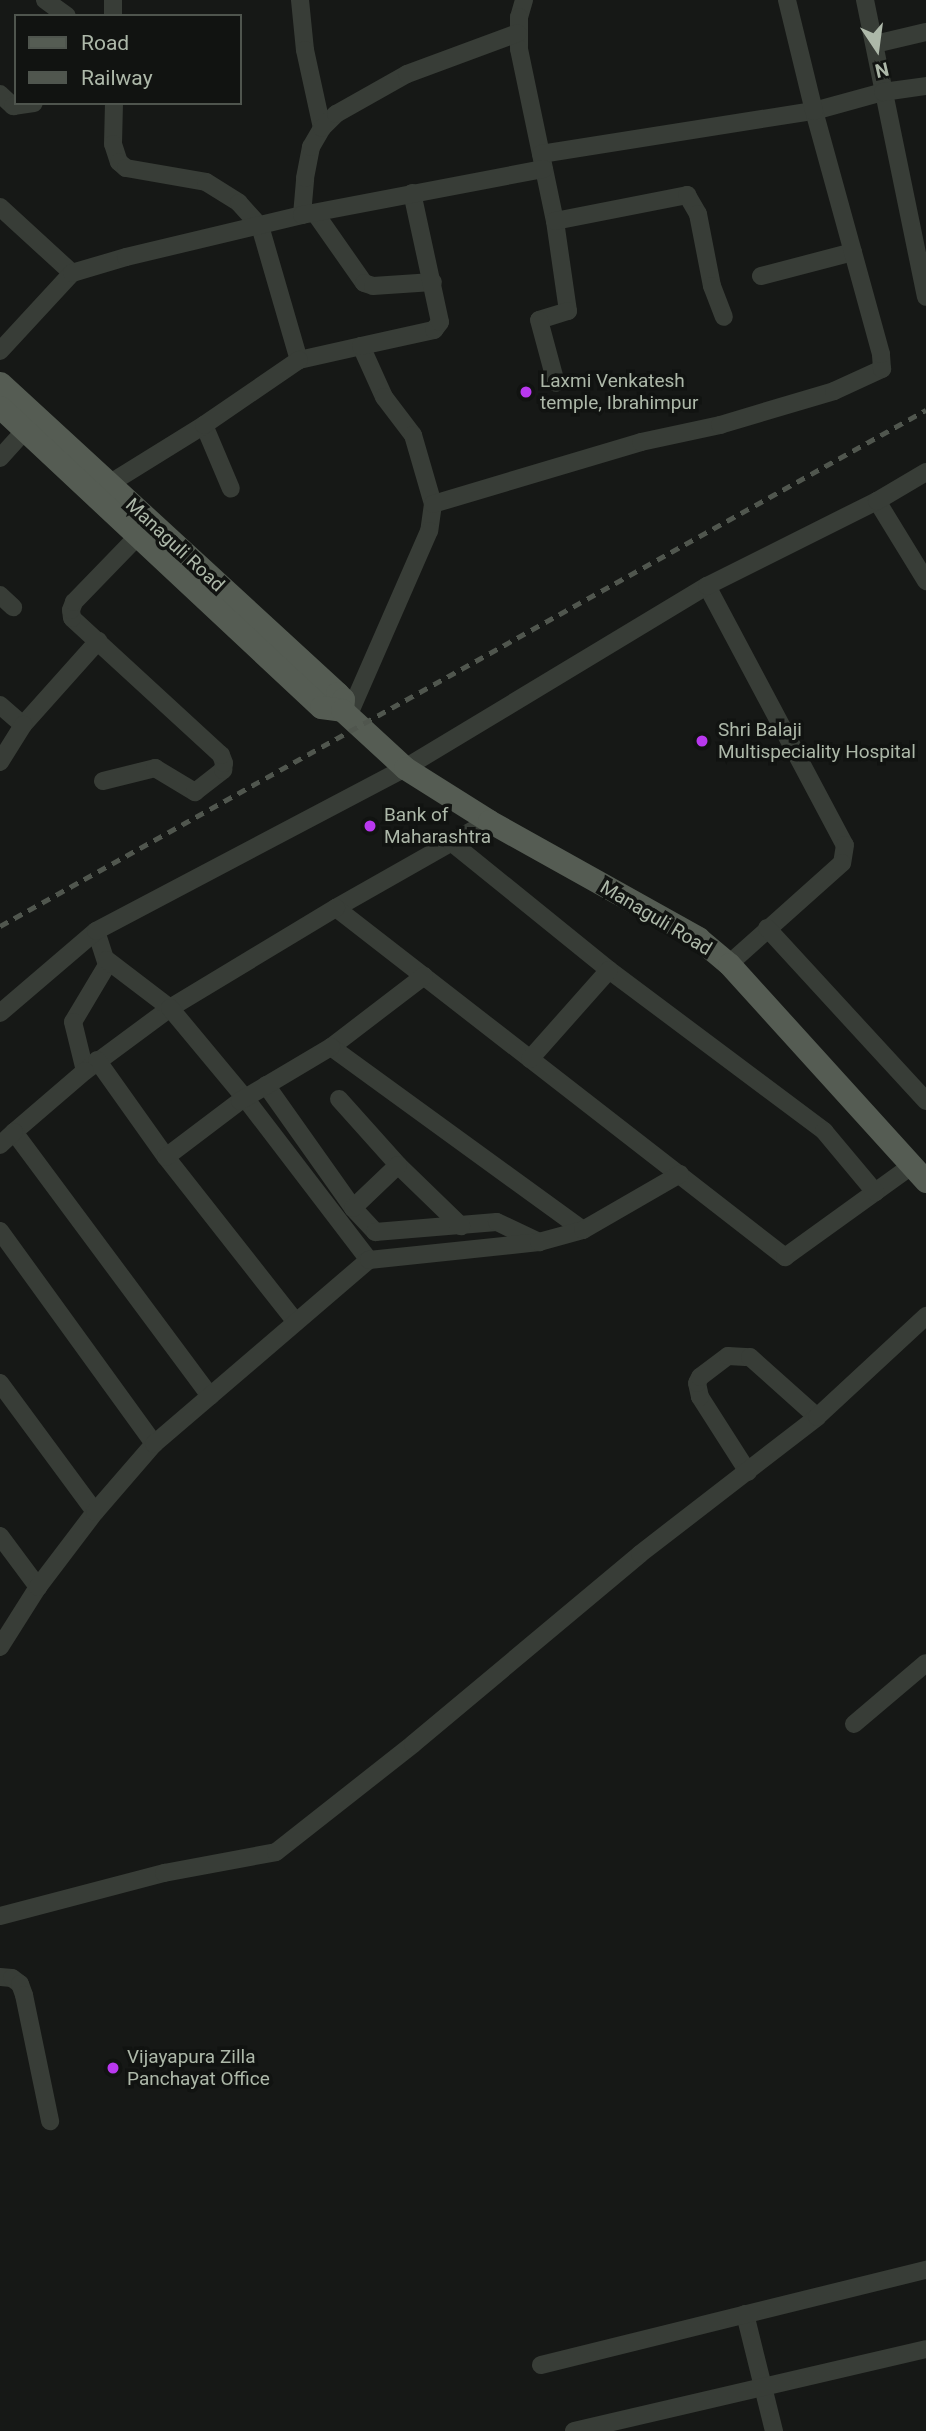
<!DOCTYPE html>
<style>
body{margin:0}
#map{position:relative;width:926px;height:2431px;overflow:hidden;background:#161816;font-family:Roboto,sans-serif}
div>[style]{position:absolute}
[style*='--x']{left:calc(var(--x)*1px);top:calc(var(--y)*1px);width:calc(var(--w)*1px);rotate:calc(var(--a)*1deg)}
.minor>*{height:18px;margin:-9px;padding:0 9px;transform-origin:9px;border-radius:9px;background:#383d37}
.major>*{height:23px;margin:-11.5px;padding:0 11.5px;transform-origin:11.5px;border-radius:11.5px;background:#555c53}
.rail>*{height:4.5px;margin-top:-2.25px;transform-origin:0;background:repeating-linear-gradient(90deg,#50564e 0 9px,transparent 0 16px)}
.dots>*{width:19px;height:19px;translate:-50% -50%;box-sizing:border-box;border:4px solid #111311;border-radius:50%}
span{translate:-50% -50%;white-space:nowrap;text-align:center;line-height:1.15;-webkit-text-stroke:7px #111311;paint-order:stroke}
.poi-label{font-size:19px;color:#adb8a9}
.left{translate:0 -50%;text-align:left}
.street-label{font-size:19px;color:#adb8a9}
.legend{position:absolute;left:14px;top:14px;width:228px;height:91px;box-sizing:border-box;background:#111311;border:2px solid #4f554e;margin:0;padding:9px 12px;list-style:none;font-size:21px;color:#adb8a9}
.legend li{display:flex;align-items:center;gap:14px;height:35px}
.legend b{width:35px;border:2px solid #4f554e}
.north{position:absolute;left:842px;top:14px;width:70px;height:70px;-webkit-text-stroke:5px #111311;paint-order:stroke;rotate:167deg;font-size:19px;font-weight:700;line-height:28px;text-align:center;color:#adb8a9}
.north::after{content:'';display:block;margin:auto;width:24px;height:32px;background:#adb8a9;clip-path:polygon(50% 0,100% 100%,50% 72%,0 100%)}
</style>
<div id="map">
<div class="minor">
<i style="--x:45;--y:0;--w:27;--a:36"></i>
<i style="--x:113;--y:0;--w:16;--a:90"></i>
<i style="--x:300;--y:0;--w:50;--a:84.3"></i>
<i style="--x:305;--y:50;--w:80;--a:77.7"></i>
<i style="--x:524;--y:0;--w:18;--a:106"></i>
<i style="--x:519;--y:17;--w:32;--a:90"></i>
<i style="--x:519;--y:49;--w:176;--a:78.2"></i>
<i style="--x:555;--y:221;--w:91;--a:81.8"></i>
<i style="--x:568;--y:311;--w:30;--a:163"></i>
<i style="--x:539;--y:320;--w:65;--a:74.9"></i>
<i style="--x:865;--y:0;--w:303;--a:78.4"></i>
<i style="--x:875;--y:44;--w:52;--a:-13.2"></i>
<i style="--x:0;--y:94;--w:18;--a:43"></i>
<i style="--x:13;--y:106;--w:21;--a:-8"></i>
<i style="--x:114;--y:103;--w:41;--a:91.4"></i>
<i style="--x:113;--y:144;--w:19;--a:72"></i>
<i style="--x:119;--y:162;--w:9;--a:41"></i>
<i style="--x:126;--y:168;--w:81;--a:9.9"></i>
<i style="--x:206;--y:182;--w:39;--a:32"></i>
<i style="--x:239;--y:203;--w:31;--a:48"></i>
<i style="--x:260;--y:226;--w:140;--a:73.8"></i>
<i style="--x:299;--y:360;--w:64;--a:-12.7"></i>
<i style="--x:361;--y:346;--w:56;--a:65.7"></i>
<i style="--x:384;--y:397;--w:48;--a:52.7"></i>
<i style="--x:413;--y:435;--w:72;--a:73.8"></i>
<i style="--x:433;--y:504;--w:27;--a:98"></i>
<i style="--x:429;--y:531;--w:202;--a:113.6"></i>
<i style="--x:541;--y:154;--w:276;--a:-9"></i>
<i style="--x:814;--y:111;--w:72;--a:-15.4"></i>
<i style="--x:883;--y:92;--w:43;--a:-7.9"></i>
<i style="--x:0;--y:207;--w:98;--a:42.5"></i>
<i style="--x:315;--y:213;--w:85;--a:55"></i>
<i style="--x:364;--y:283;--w:9;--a:18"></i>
<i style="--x:373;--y:286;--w:60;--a:-3.8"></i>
<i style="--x:302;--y:215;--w:37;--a:-85"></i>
<i style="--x:305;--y:178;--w:32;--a:-79"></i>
<i style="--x:311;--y:147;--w:22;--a:-60"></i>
<i style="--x:322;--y:128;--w:20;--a:-45"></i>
<i style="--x:336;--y:114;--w:81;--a:-29.4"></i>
<i style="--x:407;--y:74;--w:118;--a:-20.3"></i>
<i style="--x:555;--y:221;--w:135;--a:-11.1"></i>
<i style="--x:687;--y:195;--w:22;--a:60"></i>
<i style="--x:698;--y:214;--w:73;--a:79"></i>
<i style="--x:712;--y:286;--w:33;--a:69"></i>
<i style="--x:761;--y:276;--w:95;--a:-14.6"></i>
<i style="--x:361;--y:346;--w:75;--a:-12.4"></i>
<i style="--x:434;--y:330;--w:10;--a:-53"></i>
<i style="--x:440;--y:322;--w:132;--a:-102.2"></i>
<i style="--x:0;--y:351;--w:106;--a:-47.3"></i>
<i style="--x:72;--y:273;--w:56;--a:-16.5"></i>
<i style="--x:126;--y:257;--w:181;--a:-13.4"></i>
<i style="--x:302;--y:215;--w:246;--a:-10.8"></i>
<i style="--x:204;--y:425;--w:69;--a:67.1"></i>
<i style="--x:0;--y:458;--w:38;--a:-48"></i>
<i style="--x:109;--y:484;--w:112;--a:-31.8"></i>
<i style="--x:204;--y:425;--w:115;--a:-34.4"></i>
<i style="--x:877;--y:501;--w:94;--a:58.5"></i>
<i style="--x:433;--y:504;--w:217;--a:-16.6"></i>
<i style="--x:641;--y:442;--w:81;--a:-12.1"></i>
<i style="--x:720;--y:425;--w:119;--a:-16.6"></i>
<i style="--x:834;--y:391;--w:53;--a:-24.6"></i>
<i style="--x:882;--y:369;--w:15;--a:-94"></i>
<i style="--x:881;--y:354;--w:252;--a:-105.4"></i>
<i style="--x:814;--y:111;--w:114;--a:-103.7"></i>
<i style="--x:707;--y:586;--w:293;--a:62"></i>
<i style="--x:845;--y:845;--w:18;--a:99"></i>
<i style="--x:842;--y:863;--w:152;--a:138.2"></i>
<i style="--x:0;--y:595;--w:18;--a:43"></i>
<i style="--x:0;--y:705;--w:30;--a:41"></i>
<i style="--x:23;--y:725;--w:113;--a:-48.2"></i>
<i style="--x:0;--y:762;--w:44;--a:-58.1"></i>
<i style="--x:103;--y:781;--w:54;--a:-14"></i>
<i style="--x:155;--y:768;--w:47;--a:31"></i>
<i style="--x:195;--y:792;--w:36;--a:-38"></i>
<i style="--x:223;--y:770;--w:7;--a:-82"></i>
<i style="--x:224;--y:763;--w:9;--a:-111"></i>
<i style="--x:221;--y:755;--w:202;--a:-137.4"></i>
<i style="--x:72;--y:618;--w:8;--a:-97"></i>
<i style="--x:71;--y:610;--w:9;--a:-69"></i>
<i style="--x:74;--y:602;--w:95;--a:-45.9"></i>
<i style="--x:489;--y:821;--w:176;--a:150.4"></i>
<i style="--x:336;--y:908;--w:569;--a:37.86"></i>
<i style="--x:785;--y:1257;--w:155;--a:-35.8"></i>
<i style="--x:451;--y:842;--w:203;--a:39"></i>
<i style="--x:609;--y:970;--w:269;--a:36.8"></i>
<i style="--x:824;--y:1131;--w:80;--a:50.1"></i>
<i style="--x:767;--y:928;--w:235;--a:47.4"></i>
<i style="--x:96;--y:931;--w:36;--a:72"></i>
<i style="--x:107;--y:965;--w:66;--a:120.8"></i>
<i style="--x:73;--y:1022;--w:50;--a:76.2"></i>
<i style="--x:85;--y:1071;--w:106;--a:-36.5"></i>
<i style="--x:170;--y:1008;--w:194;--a:-31.1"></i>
<i style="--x:107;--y:960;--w:79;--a:37.3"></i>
<i style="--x:170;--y:1008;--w:117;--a:50.2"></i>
<i style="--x:245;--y:1098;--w:204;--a:52.6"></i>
<i style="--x:424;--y:976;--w:117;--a:142.6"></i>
<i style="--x:331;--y:1047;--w:311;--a:36"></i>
<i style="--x:0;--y:1013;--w:126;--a:-40.5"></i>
<i style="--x:96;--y:931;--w:349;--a:-27.8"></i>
<i style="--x:405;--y:768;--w:353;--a:-31.1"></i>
<i style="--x:707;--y:586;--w:190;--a:-26.6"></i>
<i style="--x:877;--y:501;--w:57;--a:-30.6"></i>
<i style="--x:530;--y:1059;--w:119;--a:-48.4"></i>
<i style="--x:97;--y:1060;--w:119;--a:54.6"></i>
<i style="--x:166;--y:1157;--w:209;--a:51.8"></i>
<i style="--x:85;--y:1071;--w:94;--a:139.3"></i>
<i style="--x:14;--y:1132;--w:329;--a:53.4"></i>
<i style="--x:266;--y:1085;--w:151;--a:54.7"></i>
<i style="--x:353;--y:1208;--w:33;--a:47"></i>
<i style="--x:375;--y:1232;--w:122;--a:-4.7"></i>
<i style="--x:497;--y:1222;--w:47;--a:25.5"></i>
<i style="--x:339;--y:1099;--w:89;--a:48.2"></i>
<i style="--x:398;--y:1165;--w:88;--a:44.1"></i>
<i style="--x:0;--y:1145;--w:19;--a:-43"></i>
<i style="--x:166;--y:1157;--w:93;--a:-37.1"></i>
<i style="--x:240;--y:1101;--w:106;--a:-30.7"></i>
<i style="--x:353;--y:1208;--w:62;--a:-43.7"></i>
<i style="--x:0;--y:1231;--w:263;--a:54.1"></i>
<i style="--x:0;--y:1383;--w:160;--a:53.6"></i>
<i style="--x:748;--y:1472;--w:89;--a:-122.6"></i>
<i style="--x:700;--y:1397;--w:14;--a:-102"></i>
<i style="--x:697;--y:1383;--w:7;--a:-63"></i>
<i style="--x:700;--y:1377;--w:35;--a:-37"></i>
<i style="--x:728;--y:1356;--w:22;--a:3"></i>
<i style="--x:750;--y:1357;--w:90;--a:41.8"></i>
<i style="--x:0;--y:1536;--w:64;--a:53.3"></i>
<i style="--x:0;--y:1647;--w:71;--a:-57.7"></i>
<i style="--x:38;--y:1587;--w:94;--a:-52.8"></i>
<i style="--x:95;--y:1512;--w:90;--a:-49.1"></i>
<i style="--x:154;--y:1444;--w:283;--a:-40.6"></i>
<i style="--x:369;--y:1260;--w:171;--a:-6"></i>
<i style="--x:539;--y:1242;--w:46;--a:-15.3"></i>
<i style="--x:583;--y:1230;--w:112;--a:-30"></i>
<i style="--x:854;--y:1724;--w:94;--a:-40.3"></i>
<i style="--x:0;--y:1916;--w:170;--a:-14.7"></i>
<i style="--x:164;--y:1873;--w:114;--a:-10.6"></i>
<i style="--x:276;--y:1852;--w:174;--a:-38.2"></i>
<i style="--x:413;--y:1744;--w:296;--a:-39.9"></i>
<i style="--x:640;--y:1554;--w:224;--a:-37.7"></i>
<i style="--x:817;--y:1417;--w:149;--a:-42.8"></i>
<i style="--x:0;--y:1977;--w:12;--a:5"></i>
<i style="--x:12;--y:1978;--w:10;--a:37"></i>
<i style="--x:20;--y:1984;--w:12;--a:70"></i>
<i style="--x:24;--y:1995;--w:129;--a:78.3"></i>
<i style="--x:745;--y:2314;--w:121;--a:76.1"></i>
<i style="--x:541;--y:2365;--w:397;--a:-13.9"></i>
<i style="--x:574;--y:2431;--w:361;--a:-13.1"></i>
</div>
<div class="major">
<i style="--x:0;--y:383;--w:458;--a:42.6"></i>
<i style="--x:337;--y:693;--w:8;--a:45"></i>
<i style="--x:343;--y:699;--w:11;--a:95"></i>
<i style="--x:0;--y:407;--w:439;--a:43.1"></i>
<i style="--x:321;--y:707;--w:21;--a:8"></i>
<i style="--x:342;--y:710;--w:86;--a:42.6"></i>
<i style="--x:405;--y:768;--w:99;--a:32.2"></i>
<i style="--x:489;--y:821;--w:240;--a:29.2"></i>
<i style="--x:698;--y:938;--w:40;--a:40"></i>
<i style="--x:729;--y:964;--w:293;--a:47.8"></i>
</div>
<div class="rail">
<i style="--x:0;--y:926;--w:1060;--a:-29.13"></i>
</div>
<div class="dots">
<i style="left:526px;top:392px;background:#b938ef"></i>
<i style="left:702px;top:741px;background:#b938ef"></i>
<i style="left:370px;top:826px;background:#b938ef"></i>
<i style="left:113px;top:2068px;background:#b938ef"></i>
</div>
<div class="poi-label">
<span class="left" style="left:540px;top:392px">Laxmi Venkatesh<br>temple, Ibrahimpur</span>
<span class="left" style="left:718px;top:741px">Shri Balaji<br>Multispeciality Hospital</span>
<span class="left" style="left:384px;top:826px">Bank of<br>Maharashtra</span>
<span class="left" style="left:127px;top:2068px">Vijayapura Zilla<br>Panchayat Office</span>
</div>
<div class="street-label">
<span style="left:175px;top:545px;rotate:43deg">Managuli Road</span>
<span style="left:656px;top:918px;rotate:31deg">Managuli Road</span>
</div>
<ul class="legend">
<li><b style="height:9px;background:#555c53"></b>Road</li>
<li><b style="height:9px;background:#50564e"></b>Railway</li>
</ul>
<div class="north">N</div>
</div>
